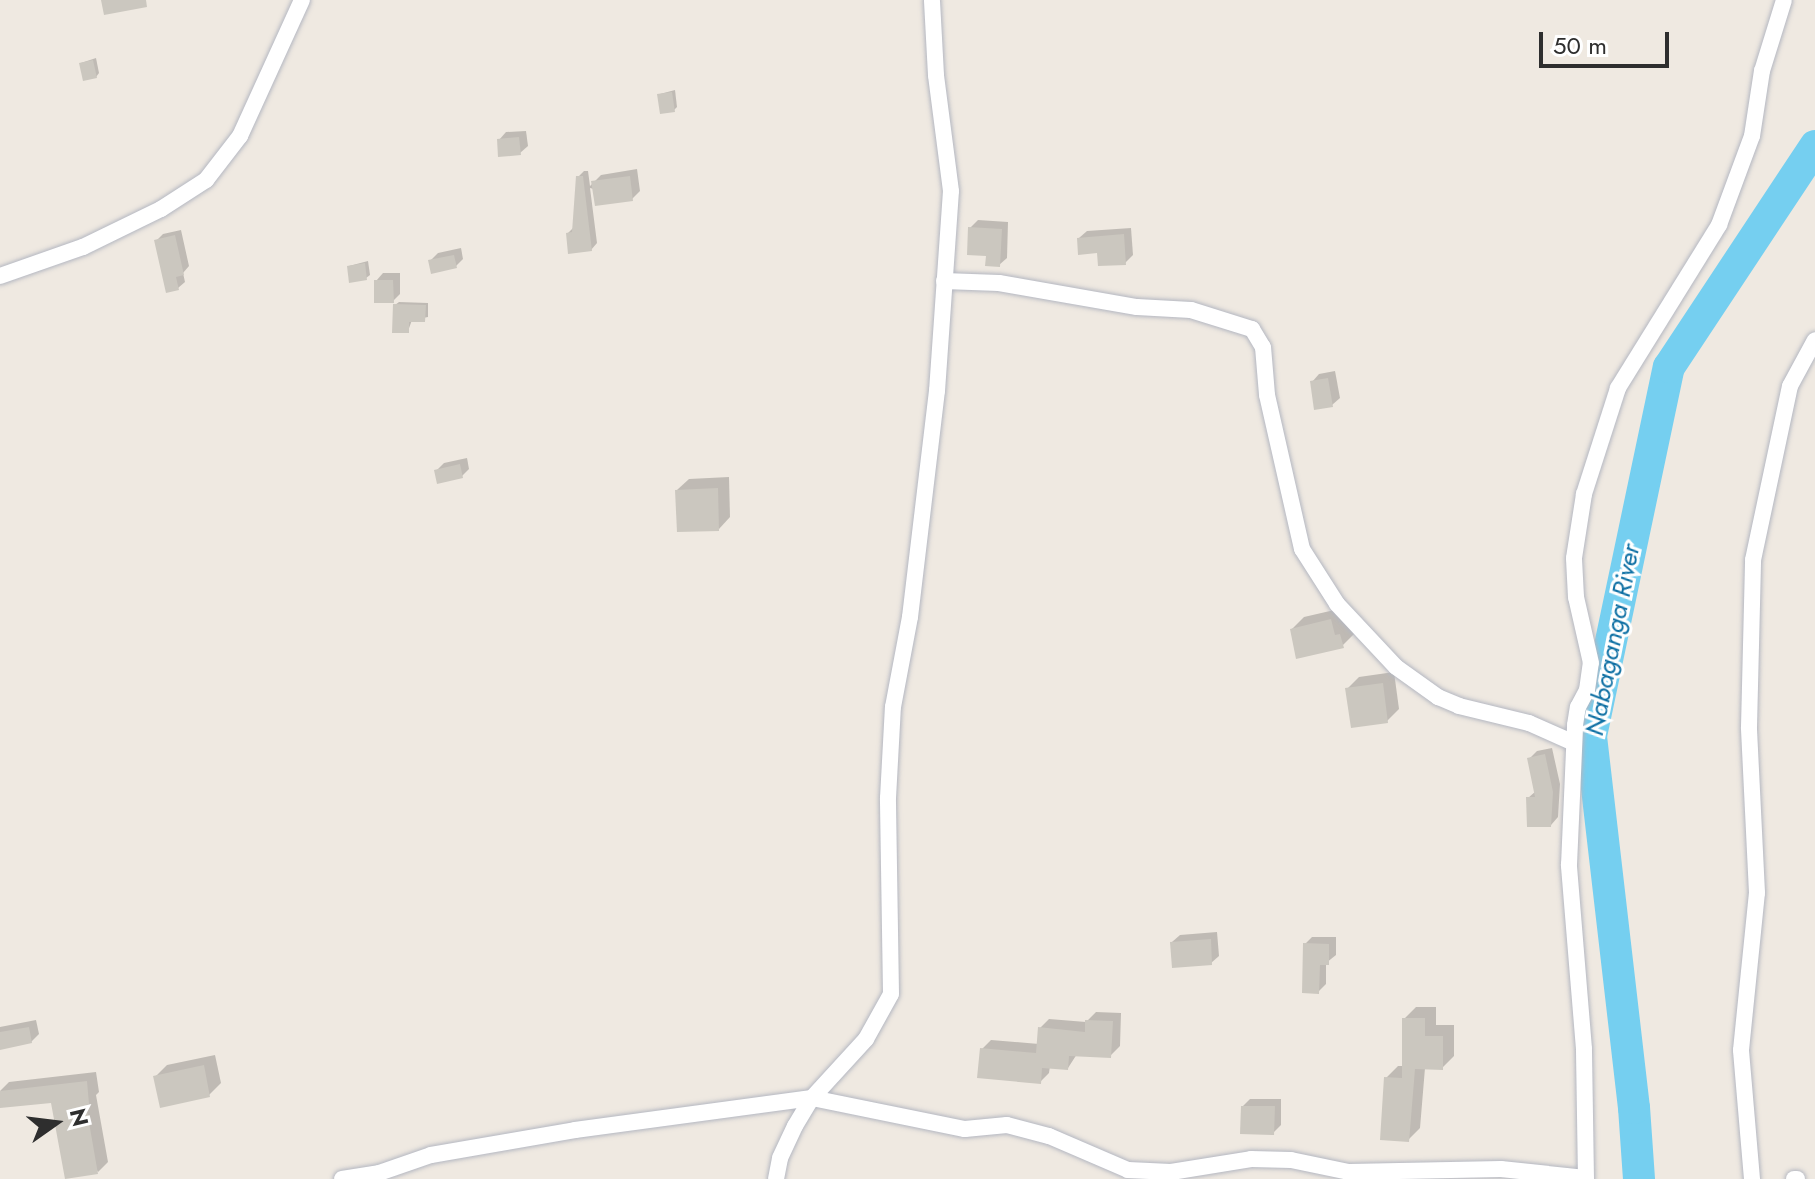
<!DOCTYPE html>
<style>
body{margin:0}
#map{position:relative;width:1815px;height:1179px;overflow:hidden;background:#efe9e1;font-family:Jost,sans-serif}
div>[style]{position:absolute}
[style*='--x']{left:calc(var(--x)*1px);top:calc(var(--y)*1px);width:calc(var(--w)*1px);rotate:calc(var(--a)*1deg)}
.shadow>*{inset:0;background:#0003}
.river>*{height:32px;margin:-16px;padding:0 16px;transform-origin:16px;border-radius:16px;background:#75cff0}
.building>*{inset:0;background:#cbc7bf}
.roads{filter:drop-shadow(0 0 2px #b4b7c1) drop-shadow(0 0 2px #b4b7c1)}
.minor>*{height:16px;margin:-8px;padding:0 8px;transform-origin:8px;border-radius:8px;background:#fff}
span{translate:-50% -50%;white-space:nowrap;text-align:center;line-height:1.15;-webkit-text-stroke:6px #fff;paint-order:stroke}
.water-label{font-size:26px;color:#0d6fa3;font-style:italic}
.north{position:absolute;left:16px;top:1083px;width:80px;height:80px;-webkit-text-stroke:6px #fff;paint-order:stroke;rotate:76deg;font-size:22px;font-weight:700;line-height:32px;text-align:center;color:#2e2e2e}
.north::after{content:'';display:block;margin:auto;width:28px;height:36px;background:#2e2e2e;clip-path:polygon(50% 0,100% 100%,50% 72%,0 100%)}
.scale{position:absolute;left:1539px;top:32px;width:130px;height:36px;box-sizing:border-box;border:4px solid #2e2e2e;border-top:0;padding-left:10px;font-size:24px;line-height:28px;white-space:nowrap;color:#2e2e2e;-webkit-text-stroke:6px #fff;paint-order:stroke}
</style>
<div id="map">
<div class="shadow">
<i style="clip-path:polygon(96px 58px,99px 73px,96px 77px,81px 63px)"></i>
<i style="clip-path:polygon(675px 90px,677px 107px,674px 110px,660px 94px)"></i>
<i style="clip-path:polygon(526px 131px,528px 146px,520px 153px,499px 140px,506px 132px)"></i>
<i style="clip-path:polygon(637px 169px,640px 191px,632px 199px,590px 188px,597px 243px,591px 250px,568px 233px,574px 227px,578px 177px,584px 171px,588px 171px,590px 186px,601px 175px)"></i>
<i style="clip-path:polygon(978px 220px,1008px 222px,1007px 258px,999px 265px,970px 228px)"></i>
<i style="clip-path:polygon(1131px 228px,1133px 255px,1125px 263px,1079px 238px,1087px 231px)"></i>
<i style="clip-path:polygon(181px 230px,189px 266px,183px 273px,185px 282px,178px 288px,156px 241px,163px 234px)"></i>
<i style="clip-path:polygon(461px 248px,463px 259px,456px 266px,430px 261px,438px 253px)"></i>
<i style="clip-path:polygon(368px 261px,370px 275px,366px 278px,349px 266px)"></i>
<i style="clip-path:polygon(383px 273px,400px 273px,400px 294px,393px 301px,376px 281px)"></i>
<i style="clip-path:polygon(399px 302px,428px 303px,428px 317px,412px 320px,408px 331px,395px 305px)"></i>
<i style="clip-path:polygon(1335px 371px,1340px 398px,1332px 405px,1312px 382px,1319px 374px)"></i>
<i style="clip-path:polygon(467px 458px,469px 469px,462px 476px,436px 471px,444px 463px)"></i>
<i style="clip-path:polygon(729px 477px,730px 517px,719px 529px,677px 490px,689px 479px)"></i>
<i style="clip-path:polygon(1343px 608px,1354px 634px,1342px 646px,1292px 629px,1304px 617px)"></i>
<i style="clip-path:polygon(1394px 672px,1399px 709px,1387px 721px,1347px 689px,1359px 677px)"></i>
<i style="clip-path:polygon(1552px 748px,1560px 784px,1558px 817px,1551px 825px,1528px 798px,1536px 791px,1529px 759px,1537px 751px)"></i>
<i style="clip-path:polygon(1217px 932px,1219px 956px,1211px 963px,1172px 942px,1180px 935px)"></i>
<i style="clip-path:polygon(1312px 937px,1336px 937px,1336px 955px,1326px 963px,1326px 984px,1318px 992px,1305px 944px)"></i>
<i style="clip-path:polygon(1416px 1007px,1436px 1007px,1436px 1025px,1454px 1025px,1454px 1056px,1442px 1068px,1425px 1068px,1420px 1128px,1408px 1140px,1386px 1078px,1398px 1066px,1404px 1066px,1404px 1019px)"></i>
<i style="clip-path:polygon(1096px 1012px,1121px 1013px,1120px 1046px,1110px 1056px,1077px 1054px,1068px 1068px,1050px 1066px,1049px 1073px,1040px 1082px,982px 1049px,991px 1040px,1039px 1044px,1040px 1028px,1049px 1019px,1086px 1022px)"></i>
<i style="clip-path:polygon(36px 1020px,39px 1034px,31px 1042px,0 1048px,0 1027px)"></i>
<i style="clip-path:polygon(215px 1055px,221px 1083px,209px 1095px,155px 1077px,167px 1065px)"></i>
<i style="clip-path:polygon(96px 1072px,99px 1092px,96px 1095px,108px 1162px,98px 1172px,53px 1101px,0 1099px,0 1091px,9px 1082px)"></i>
<i style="clip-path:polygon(1250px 1099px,1281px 1099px,1281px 1125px,1273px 1133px,1243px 1106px)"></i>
</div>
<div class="river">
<i style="--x:1639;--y:1179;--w:71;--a:-94"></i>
<i style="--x:1634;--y:1108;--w:374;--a:-96.6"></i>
<i style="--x:1591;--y:736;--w:377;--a:-78.1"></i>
<i style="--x:1669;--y:367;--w:265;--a:-56.5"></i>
</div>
<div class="building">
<i style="clip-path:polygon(101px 0,146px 0,147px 7px,104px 15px)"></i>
<i style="clip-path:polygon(93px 60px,97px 78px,83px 81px,79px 63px)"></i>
<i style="clip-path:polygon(672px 92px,675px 112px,660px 114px,657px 94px)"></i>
<i style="clip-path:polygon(519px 137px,521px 155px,498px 157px,497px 139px)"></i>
<i style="clip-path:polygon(576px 176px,583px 176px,592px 251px,568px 254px,566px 233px,572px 232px)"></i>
<i style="clip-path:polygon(630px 176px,633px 201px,595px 206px,591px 181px)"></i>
<i style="clip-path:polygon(968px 227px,1002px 229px,1000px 267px,985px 266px,986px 256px,967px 255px)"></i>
<i style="clip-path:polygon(1124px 234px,1126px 265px,1098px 266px,1097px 253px,1078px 255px,1077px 238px)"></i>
<i style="clip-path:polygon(175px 235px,184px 275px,176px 277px,179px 290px,166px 293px,154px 240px)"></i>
<i style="clip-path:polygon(454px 255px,457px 268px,431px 274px,428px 260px)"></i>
<i style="clip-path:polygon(365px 263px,367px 280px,349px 283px,347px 266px)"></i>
<i style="clip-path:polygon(374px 280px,393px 280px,394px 303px,374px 303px)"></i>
<i style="clip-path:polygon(393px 304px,426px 305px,425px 322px,409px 322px,409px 333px,392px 333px)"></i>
<i style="clip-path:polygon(1328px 378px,1333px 407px,1314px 410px,1310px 381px)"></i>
<i style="clip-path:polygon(460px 464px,463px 478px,437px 484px,434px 470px)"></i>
<i style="clip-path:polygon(718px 488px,719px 531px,677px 532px,675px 490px)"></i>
<i style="clip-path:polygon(1331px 619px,1335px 635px,1340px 634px,1344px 648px,1296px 659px,1290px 629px)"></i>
<i style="clip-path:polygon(1383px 683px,1388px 723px,1351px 728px,1345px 688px)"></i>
<i style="clip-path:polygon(1545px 754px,1553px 792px,1551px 827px,1527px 827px,1526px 797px,1535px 797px,1527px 758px)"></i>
<i style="clip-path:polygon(1211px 939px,1212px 965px,1172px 968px,1170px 942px)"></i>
<i style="clip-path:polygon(1303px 943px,1329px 944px,1329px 965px,1320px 965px,1319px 994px,1302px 993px)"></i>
<i style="clip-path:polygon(1402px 1018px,1425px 1018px,1425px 1036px,1443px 1036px,1443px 1070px,1415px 1069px,1409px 1142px,1380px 1140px,1384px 1077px,1402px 1078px)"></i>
<i style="clip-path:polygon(1085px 1020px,1113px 1021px,1111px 1058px,1069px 1056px,1068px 1070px,1042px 1068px,1041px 1084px,977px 1078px,980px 1048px,1036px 1053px,1038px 1027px,1085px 1032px)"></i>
<i style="clip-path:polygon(29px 1027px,32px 1043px,0 1050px,0 1032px)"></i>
<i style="clip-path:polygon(204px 1065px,210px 1097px,160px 1108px,153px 1076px)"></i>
<i style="clip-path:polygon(87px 1081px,89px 1104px,86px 1105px,98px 1174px,65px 1179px,51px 1103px,0 1108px,0 1091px)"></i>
<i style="clip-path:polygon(1241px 1106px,1275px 1106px,1274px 1135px,1240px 1134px)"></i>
</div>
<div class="roads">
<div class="minor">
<i style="--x:0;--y:276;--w:88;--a:-19.3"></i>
<i style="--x:83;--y:247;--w:87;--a:-26"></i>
<i style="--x:161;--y:209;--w:54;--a:-32.8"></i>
<i style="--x:206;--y:180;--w:56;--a:-52.3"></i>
<i style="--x:240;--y:136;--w:149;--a:-65.5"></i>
<i style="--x:944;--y:281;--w:55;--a:2.1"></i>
<i style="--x:999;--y:283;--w:140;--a:9.9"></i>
<i style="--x:1137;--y:307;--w:54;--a:3.2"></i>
<i style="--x:1191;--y:310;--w:64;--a:17.3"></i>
<i style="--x:1252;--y:329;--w:21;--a:59"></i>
<i style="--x:1263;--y:347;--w:48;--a:85.2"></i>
<i style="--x:1267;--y:395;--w:158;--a:77.2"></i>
<i style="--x:1302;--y:549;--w:65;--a:57.5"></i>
<i style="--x:1337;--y:604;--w:86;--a:46.9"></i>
<i style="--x:1396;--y:667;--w:52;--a:35.5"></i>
<i style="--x:1438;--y:697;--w:23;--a:23"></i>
<i style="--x:1459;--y:706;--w:72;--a:13.7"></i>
<i style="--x:1529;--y:723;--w:49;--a:24"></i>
<i style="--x:342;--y:1179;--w:37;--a:-9"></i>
<i style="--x:379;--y:1173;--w:55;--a:-19.1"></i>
<i style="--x:431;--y:1155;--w:146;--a:-9.8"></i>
<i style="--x:575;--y:1130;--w:239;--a:-7.7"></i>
<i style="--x:812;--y:1098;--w:156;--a:11.5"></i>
<i style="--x:965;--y:1129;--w:42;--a:-5.4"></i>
<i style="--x:1007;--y:1125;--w:43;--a:14.7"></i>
<i style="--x:1049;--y:1136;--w:86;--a:23.3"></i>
<i style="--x:1128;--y:1170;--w:43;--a:2.7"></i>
<i style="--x:1171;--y:1172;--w:81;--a:-9.2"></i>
<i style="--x:1251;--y:1159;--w:40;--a:1.4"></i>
<i style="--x:1291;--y:1160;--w:59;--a:11.7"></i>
<i style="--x:1349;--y:1172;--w:152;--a:-1.1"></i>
<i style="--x:1501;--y:1169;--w:85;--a:6"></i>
<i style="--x:776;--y:1179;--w:21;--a:-79"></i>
<i style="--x:780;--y:1158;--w:35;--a:-65"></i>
<i style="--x:795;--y:1126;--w:33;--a:-59"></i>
<i style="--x:812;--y:1098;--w:80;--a:-47.5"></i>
<i style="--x:866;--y:1039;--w:51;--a:-60.9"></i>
<i style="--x:891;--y:994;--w:196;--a:-90.9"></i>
<i style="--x:888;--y:798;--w:91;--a:-86.9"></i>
<i style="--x:893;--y:707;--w:92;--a:-79.3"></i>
<i style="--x:910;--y:617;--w:228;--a:-83.2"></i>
<i style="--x:937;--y:391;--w:200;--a:-86"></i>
<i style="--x:951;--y:191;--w:117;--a:-97.4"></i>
<i style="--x:936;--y:75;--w:75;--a:-93.1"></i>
<i style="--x:1586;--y:1179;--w:130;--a:-90.9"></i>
<i style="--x:1584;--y:1049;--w:185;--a:-94.7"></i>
<i style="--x:1569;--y:865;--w:140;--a:-87.5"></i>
<i style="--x:1575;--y:725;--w:18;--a:-81"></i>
<i style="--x:1578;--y:707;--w:19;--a:-62"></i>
<i style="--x:1587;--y:690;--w:27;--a:-82"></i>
<i style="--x:1591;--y:663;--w:68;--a:-102.8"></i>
<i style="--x:1576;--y:597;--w:39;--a:-93"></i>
<i style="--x:1574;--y:558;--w:65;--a:-81.1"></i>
<i style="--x:1584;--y:494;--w:111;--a:-72.2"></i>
<i style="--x:1618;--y:388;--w:192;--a:-58.2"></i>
<i style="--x:1719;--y:225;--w:95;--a:-69.7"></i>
<i style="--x:1752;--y:136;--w:66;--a:-81.3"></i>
<i style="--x:1762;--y:71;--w:74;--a:-72.8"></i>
<i style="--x:1752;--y:1179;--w:129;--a:-94.9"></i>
<i style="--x:1741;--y:1050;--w:158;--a:-84.2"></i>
<i style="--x:1757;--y:893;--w:166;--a:-92.8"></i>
<i style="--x:1749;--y:727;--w:167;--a:-88.6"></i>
<i style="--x:1753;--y:560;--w:178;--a:-78"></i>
<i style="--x:1790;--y:386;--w:52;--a:-61.5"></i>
<i style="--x:1794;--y:1179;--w:3;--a:0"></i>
</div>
</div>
<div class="water-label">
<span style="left:1613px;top:640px;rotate:-79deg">Nabaganga River</span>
</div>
<div class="north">N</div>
<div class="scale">50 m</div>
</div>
